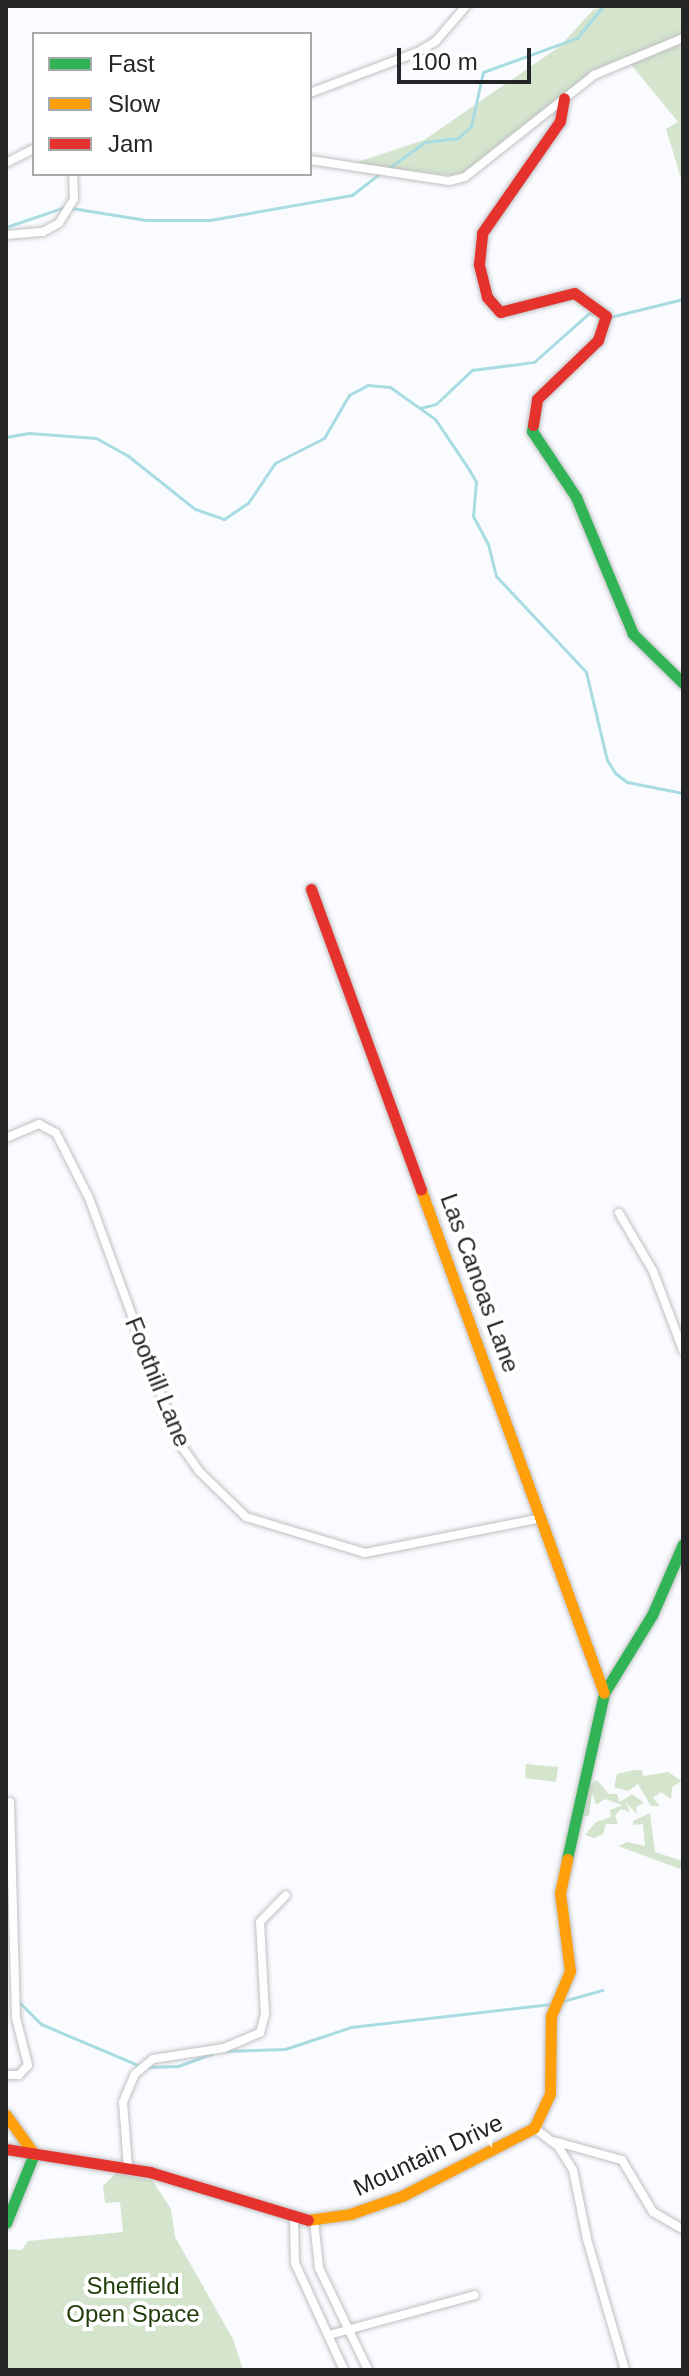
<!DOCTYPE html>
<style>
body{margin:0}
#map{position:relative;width:689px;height:2376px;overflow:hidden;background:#fafbfe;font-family:Arial,sans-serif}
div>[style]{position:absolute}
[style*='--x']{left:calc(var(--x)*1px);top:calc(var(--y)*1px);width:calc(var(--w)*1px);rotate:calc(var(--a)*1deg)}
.green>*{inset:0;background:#d4e4cd}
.stream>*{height:3px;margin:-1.5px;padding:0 1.5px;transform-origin:1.5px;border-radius:1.5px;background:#a8dce3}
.roads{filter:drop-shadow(0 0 2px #bfc0c2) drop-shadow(0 0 2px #bfc0c2)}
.street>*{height:8px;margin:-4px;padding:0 4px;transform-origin:4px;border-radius:4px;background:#fefeff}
.fast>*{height:11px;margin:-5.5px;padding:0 5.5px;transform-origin:5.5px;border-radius:5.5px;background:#30b455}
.slow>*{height:11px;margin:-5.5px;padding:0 5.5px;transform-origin:5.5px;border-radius:5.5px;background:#ff9f0a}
.jam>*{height:11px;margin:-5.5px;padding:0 5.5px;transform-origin:5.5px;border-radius:5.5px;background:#e5322d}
span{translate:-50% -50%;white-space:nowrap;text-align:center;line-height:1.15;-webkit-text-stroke:8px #fff;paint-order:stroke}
.street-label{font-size:24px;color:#242527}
.park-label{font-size:24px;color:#1f3c09}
.frame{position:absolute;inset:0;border:8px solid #242527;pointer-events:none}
.legend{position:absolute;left:32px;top:32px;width:280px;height:144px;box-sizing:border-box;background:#fff;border:2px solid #a7a8a9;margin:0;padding:10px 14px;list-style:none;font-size:24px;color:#242527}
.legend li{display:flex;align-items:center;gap:16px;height:40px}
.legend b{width:40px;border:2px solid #a7a8a9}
.scale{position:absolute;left:397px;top:48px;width:134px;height:36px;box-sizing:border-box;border:4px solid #242527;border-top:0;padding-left:10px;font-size:24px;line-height:28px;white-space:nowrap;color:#242527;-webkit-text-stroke:6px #fff;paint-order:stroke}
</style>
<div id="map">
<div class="green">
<i style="clip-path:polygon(607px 6px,683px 6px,683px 185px,666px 129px,678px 122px,624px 56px,469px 172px,453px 176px,355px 163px,424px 140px,559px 47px,593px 10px)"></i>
<i style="clip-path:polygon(526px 1764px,558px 1767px,556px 1782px,525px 1778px)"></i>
<i style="clip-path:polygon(634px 1770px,642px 1770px,643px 1776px,668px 1772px,682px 1781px,672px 1787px,671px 1799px,661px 1792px,653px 1798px,660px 1806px,651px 1806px,638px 1784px,628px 1791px,614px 1787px,617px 1774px)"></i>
<i style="clip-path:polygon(597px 1780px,609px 1794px,617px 1794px,620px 1802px,632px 1794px,644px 1803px,636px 1807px,637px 1814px,626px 1803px,630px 1812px,621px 1809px,615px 1815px,618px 1824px,606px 1824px,603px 1834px,594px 1838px,585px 1835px,596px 1822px,611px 1817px,610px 1810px,622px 1805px,605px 1799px,596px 1805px,592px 1793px,589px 1816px,584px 1816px,590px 1785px)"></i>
<i style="clip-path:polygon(650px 1813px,655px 1852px,682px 1861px,683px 1870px,618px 1846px,628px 1842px,645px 1846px,643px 1824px,633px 1825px,633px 1821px)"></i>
<i style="clip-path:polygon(116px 2173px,152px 2180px,171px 2209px,175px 2237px,233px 2339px,243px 2370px,6px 2370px,6px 2249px,22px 2250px,28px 2241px,123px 2232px,120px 2202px,105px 2203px,103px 2186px)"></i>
</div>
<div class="stream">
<i style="--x:386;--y:170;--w:48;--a:-35.7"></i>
<i style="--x:425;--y:142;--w:33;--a:-7"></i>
<i style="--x:458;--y:138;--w:18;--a:-43"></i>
<i style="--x:471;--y:126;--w:55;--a:-77.5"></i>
<i style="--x:483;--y:72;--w:100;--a:-19.9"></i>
<i style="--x:577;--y:38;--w:41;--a:-50.9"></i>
<i style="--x:6;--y:227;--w:62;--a:-18.7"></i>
<i style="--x:65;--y:207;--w:82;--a:9.1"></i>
<i style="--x:146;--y:220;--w:64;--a:0"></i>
<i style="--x:210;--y:220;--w:144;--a:-10"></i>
<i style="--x:352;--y:195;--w:34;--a:-38"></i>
<i style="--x:610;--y:317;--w:75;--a:-13.9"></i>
<i style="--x:420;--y:408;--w:16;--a:-14"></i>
<i style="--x:436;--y:404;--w:50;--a:-43.4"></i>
<i style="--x:472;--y:370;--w:63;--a:-7.4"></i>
<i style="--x:534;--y:362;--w:74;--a:-41.7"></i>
<i style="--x:589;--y:313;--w:5;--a:11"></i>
<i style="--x:6;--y:437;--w:23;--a:-10"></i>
<i style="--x:29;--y:433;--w:67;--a:4.3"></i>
<i style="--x:96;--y:438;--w:35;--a:29"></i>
<i style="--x:127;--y:455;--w:87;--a:38.5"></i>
<i style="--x:195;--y:509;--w:31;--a:19"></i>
<i style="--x:224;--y:519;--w:29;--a:-34"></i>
<i style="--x:248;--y:503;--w:48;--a:-56"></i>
<i style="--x:275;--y:463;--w:55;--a:-27"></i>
<i style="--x:324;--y:438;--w:50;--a:-59.8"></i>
<i style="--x:349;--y:395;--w:21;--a:-28"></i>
<i style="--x:368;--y:385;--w:22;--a:5"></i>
<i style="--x:390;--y:387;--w:55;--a:35.4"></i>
<i style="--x:435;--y:419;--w:59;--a:56"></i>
<i style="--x:468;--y:468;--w:16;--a:60"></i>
<i style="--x:476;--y:482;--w:34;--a:95"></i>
<i style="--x:473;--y:516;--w:32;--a:62"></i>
<i style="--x:488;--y:544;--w:33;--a:76"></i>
<i style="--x:496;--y:576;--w:132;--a:46.8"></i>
<i style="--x:586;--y:672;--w:90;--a:76.6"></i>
<i style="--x:607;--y:760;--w:15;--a:58"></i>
<i style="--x:615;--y:773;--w:15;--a:37"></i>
<i style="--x:627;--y:782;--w:57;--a:11.1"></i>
<i style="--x:18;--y:2001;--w:33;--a:45"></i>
<i style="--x:41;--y:2024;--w:108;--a:23"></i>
<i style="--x:563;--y:2001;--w:41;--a:-15.8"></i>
<i style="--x:224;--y:2051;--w:61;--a:-1.9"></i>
<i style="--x:285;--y:2049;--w:70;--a:-18.4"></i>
<i style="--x:351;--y:2027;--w:201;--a:-6.6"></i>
<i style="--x:147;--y:2067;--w:31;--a:-2"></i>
<i style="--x:178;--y:2066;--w:37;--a:-20"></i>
</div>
<div class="roads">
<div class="street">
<i style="--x:310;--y:93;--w:116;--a:-20.8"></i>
<i style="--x:418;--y:52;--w:21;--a:-31"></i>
<i style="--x:436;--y:41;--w:46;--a:-49.4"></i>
<i style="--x:310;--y:160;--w:141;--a:8.6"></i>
<i style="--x:449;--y:181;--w:16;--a:-14"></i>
<i style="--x:465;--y:177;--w:164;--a:-38.3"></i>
<i style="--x:594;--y:75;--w:96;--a:-22.6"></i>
<i style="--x:6;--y:163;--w:31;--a:-27"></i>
<i style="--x:6;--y:235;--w:37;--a:-5"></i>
<i style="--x:43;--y:232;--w:18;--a:-29"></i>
<i style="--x:59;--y:223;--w:28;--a:-58"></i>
<i style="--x:74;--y:199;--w:25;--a:-92"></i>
<i style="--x:6;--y:1138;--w:36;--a:-23"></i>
<i style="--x:39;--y:1124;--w:19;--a:28"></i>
<i style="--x:56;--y:1133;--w:73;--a:63.1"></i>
<i style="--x:89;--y:1198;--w:259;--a:69.9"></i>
<i style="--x:178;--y:1441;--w:37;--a:55"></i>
<i style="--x:199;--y:1471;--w:66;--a:44.4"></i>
<i style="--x:246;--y:1517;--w:124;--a:16.8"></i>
<i style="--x:365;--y:1553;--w:179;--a:-11.2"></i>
<i style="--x:619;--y:1213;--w:67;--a:59.6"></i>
<i style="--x:653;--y:1271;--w:85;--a:69.2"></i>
<i style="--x:6;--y:2075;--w:13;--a:0"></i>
<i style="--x:19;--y:2075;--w:13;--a:-48"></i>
<i style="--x:28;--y:2065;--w:49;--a:-104.3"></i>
<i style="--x:16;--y:2018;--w:216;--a:-91.6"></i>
<i style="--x:534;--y:2128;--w:30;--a:37"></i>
<i style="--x:558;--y:2146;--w:28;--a:58"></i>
<i style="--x:573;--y:2170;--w:70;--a:78.5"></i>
<i style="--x:587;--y:2239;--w:136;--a:73.8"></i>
<i style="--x:553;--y:2141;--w:72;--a:15.4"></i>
<i style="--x:622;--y:2160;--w:61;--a:59.2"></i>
<i style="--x:653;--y:2212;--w:34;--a:30"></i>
<i style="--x:128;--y:2168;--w:66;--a:-94.3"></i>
<i style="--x:123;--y:2102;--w:30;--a:-67"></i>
<i style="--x:135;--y:2074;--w:23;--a:-40"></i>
<i style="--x:153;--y:2059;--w:72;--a:-8.8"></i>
<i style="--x:224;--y:2048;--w:39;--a:-23"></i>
<i style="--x:260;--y:2033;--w:20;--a:-75"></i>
<i style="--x:265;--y:2014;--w:92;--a:-93.1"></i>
<i style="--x:260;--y:1922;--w:37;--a:-46"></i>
<i style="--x:294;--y:2219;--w:44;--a:88.7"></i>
<i style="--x:295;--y:2263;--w:118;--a:65.4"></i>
<i style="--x:314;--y:2220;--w:48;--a:84.1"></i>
<i style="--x:319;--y:2268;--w:113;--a:64.3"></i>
<i style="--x:329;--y:2335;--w:151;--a:-15.3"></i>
</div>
<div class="fast">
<i style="--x:533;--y:425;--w:6;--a:99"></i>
<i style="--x:532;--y:431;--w:79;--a:56.3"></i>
<i style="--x:576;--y:497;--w:148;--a:67.4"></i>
<i style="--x:633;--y:634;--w:70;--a:44.4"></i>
<i style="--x:567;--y:1859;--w:170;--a:-77.4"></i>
<i style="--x:604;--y:1693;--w:92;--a:-58.4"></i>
<i style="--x:652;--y:1615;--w:77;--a:-66.4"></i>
<i style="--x:6;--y:2223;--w:74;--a:-67.9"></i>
</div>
<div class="slow">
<i style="--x:421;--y:1190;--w:535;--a:70.01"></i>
<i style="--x:6;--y:2115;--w:48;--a:54.3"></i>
<i style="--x:308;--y:2220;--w:42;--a:-8.1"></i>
<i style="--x:350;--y:2214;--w:55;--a:-19.1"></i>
<i style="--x:402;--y:2196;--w:148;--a:-27.3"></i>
<i style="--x:534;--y:2128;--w:38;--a:-65"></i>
<i style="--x:550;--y:2093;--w:77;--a:-89.3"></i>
<i style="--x:551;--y:2016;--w:49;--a:-67.1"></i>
<i style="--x:570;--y:1971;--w:79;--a:-97.3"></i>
<i style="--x:560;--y:1893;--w:35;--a:-78"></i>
</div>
<div class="jam">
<i style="--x:533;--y:425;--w:26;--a:-81"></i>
<i style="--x:537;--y:399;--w:85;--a:-44"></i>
<i style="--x:598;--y:340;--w:25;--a:-72"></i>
<i style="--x:606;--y:316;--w:39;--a:-144"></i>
<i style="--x:574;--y:293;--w:76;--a:165.6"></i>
<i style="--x:500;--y:312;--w:20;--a:-131"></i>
<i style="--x:487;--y:297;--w:34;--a:-104"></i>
<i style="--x:479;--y:264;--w:31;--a:-84"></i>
<i style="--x:482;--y:233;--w:136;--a:-55.1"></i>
<i style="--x:560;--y:121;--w:23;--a:-80"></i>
<i style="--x:311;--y:889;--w:320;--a:69.9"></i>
<i style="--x:6;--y:2149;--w:146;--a:9.1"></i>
<i style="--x:150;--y:2172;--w:165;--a:16.9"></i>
</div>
</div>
<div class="street-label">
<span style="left:480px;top:1283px;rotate:70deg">Las Canoas Lane</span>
<span style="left:158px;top:1382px;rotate:68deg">Foothill Lane</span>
<span style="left:428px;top:2155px;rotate:-25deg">Mountain Drive</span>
</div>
<div class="park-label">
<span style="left:133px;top:2300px">Sheffield<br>Open Space</span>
</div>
<div class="frame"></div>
<ul class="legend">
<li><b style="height:10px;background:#30b455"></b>Fast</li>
<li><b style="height:10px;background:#ff9f0a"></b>Slow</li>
<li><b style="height:10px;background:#e5322d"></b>Jam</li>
</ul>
<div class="scale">100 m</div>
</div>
